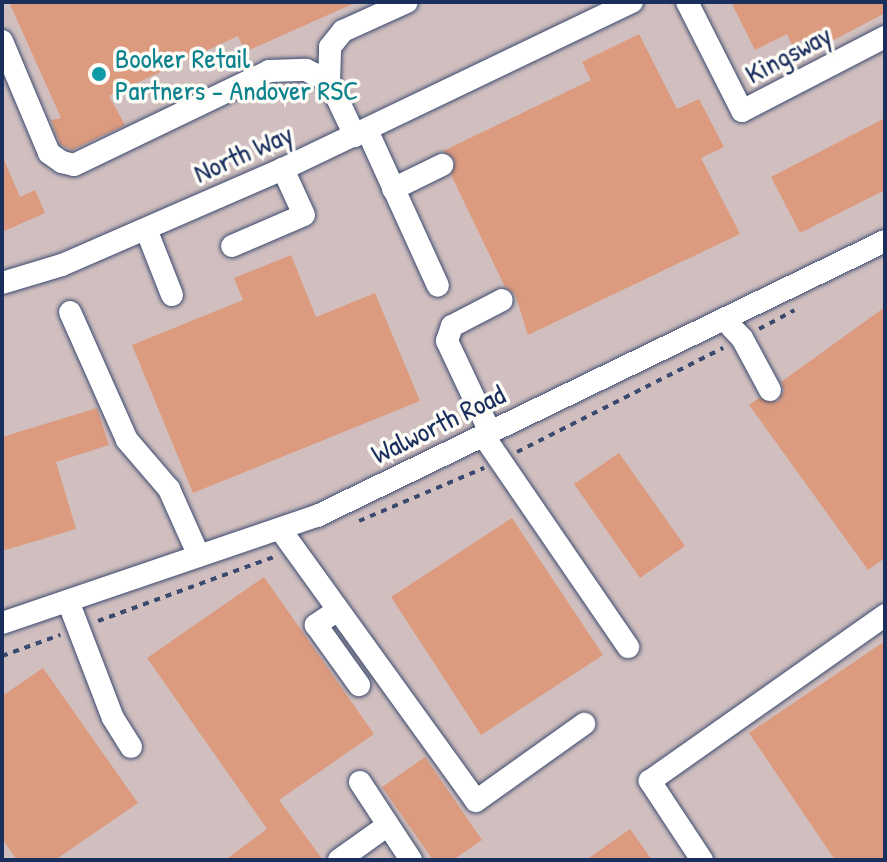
<!DOCTYPE html>
<style>
body{margin:0}
#map{position:relative;width:887px;height:862px;overflow:hidden;background:#ece4c6;font-family:"Patrick Hand",sans-serif}
div>[style]{position:absolute}
[style*='--x']{left:calc(var(--x)*1px);top:calc(var(--y)*1px);width:calc(var(--w)*1px);rotate:calc(var(--a)*1deg)}
.industrial>*{inset:0;background:#d1bfbf}
.building>*{inset:0;background:#dc9b7f}
.path>*{height:4px;margin-top:-2px;transform-origin:0;background:repeating-linear-gradient(90deg,#3a4a6e 0 6px,transparent 0 12px)}
.roads{filter:drop-shadow(0 0 2px #3a4a6e) drop-shadow(0 0 2px #3a4a6e)}
.minor>*{height:22px;margin:-11px;padding:0 11px;transform-origin:11px;border-radius:11px;background:#fff}
.dots>*{width:22px;height:22px;translate:-50% -50%;box-sizing:border-box;border:4px solid #fdfcf7;border-radius:50%}
span{translate:-50% -50%;white-space:nowrap;text-align:center;line-height:1.15;-webkit-text-stroke:7px #fdfcf7;paint-order:stroke}
.street-label{font-size:28px;color:#1b2f5e}
.culture-label{font-size:28px;color:#0d838f}
.left{translate:0 -50%;text-align:left}
.frame{position:absolute;inset:0;border:4px solid #1b2f5e;pointer-events:none}
</style>
<div id="map">
<div class="industrial">
<i style="clip-path:polygon(2px 2px,885px 2px,885px 860px,2px 860px)"></i>
</div>
<div class="building">
<i style="clip-path:polygon(9px 2px,357px 2px,245px 52px,238px 36px,109px 96px,125px 125px,72px 150px,60px 144px,51px 120px,61px 118px)"></i>
<i style="clip-path:polygon(731px 2px,885px 2px,885px 13px,811px 52px,804px 39px,792px 45px,787px 34px,755px 50px)"></i>
<i style="clip-path:polygon(639px 34px,677px 109px,699px 99px,724px 147px,701px 158px,740px 234px,528px 335px,515px 294px,505px 287px,451px 175px,455px 160px,443px 151px,591px 80px,582px 62px)"></i>
<i style="clip-path:polygon(885px 118px,885px 190px,800px 233px,771px 177px)"></i>
<i style="clip-path:polygon(2px 155px,20px 197px,35px 190px,45px 213px,2px 232px)"></i>
<i style="clip-path:polygon(291px 255px,316px 317px,375px 293px,420px 401px,193px 493px,132px 345px,243px 300px,234px 278px)"></i>
<i style="clip-path:polygon(885px 307px,885px 558px,868px 570px,749px 405px,759px 398px,777px 402px,784px 391px,781px 382px)"></i>
<i style="clip-path:polygon(97px 408px,109px 445px,56px 462px,76px 529px,2px 551px,2px 437px)"></i>
<i style="clip-path:polygon(619px 453px,685px 546px,640px 578px,574px 484px)"></i>
<i style="clip-path:polygon(512px 518px,603px 655px,481px 735px,391px 597px)"></i>
<i style="clip-path:polygon(264px 577px,374px 734px,279px 800px,323px 860px,225px 860px,267px 829px,147px 658px)"></i>
<i style="clip-path:polygon(885px 641px,885px 860px,835px 860px,749px 733px)"></i>
<i style="clip-path:polygon(43px 668px,138px 803px,55px 860px,17px 860px,2px 839px,2px 696px)"></i>
<i style="clip-path:polygon(425px 757px,482px 840px,453px 860px,433px 860px,382px 787px)"></i>
<i style="clip-path:polygon(630px 829px,652px 860px,586px 860px)"></i>
</div>
<div class="path">
<i style="--x:759;--y:329;--w:40;--a:-28"></i>
<i style="--x:517;--y:452;--w:231;--a:-26.8"></i>
<i style="--x:359;--y:521;--w:136;--a:-23"></i>
<i style="--x:98;--y:621;--w:187;--a:-20"></i>
<i style="--x:2;--y:656;--w:62;--a:-19.9"></i>
</div>
<div class="roads">
<div class="minor">
<i style="--x:687;--y:2;--w:122;--a:63.2"></i>
<i style="--x:742;--y:111;--w:161;--a:-27.4"></i>
<i style="--x:2;--y:41;--w:121;--a:67.2"></i>
<i style="--x:49;--y:153;--w:16;--a:35"></i>
<i style="--x:62;--y:162;--w:12;--a:14"></i>
<i style="--x:74;--y:165;--w:216;--a:-25.7"></i>
<i style="--x:269;--y:71;--w:37;--a:-2"></i>
<i style="--x:306;--y:70;--w:25;--a:26"></i>
<i style="--x:329;--y:81;--w:61;--a:64.7"></i>
<i style="--x:329;--y:81;--w:34;--a:-88"></i>
<i style="--x:330;--y:47;--w:21;--a:-51"></i>
<i style="--x:343;--y:31;--w:70;--a:-24.4"></i>
<i style="--x:367;--y:130;--w:171;--a:65.5"></i>
<i style="--x:393;--y:189;--w:55;--a:-26.1"></i>
<i style="--x:146;--y:229;--w:71;--a:68.5"></i>
<i style="--x:232;--y:246;--w:78;--a:-23.3"></i>
<i style="--x:304;--y:215;--w:51;--a:-114.5"></i>
<i style="--x:2;--y:283;--w:63;--a:-16.7"></i>
<i style="--x:62;--y:265;--w:241;--a:-23.5"></i>
<i style="--x:283;--y:169;--w:387;--a:-25.6"></i>
<i style="--x:70;--y:312;--w:140;--a:66"></i>
<i style="--x:127;--y:440;--w:65;--a:49.4"></i>
<i style="--x:169;--y:489;--w:73;--a:65.9"></i>
<i style="--x:724;--y:319;--w:26;--a:47"></i>
<i style="--x:742;--y:338;--w:59;--a:61.7"></i>
<i style="--x:490;--y:432;--w:101;--a:-115.3"></i>
<i style="--x:447;--y:341;--w:16;--a:-72"></i>
<i style="--x:452;--y:326;--w:56;--a:-27.5"></i>
<i style="--x:483;--y:435;--w:257;--a:55.6"></i>
<i style="--x:280;--y:529;--w:335;--a:54.2"></i>
<i style="--x:476;--y:801;--w:133;--a:-35.5"></i>
<i style="--x:68;--y:601;--w:125;--a:69"></i>
<i style="--x:113;--y:718;--w:34;--a:58"></i>
<i style="--x:338;--y:610;--w:27;--a:146"></i>
<i style="--x:316;--y:625;--w:74;--a:54.4"></i>
<i style="--x:2;--y:623;--w:333;--a:-18.8"></i>
<i style="--x:317;--y:516;--w:631;--a:-25.83"></i>
<i style="--x:360;--y:782;--w:93;--a:56.8"></i>
<i style="--x:339;--y:860;--w:60;--a:-35.5"></i>
<i style="--x:702;--y:860;--w:95;--a:-123.4"></i>
<i style="--x:650;--y:781;--w:288;--a:-35.2"></i>
</div>
</div>
<div class="dots">
<i style="left:99px;top:74px;background:#0f9aa8"></i>
</div>
<div class="street-label">
<span style="left:788px;top:54px;rotate:-28deg">Kingsway</span>
<span style="left:243px;top:153px;rotate:-24deg">North Way</span>
<span style="left:438px;top:424px;rotate:-26deg">Walworth Road</span>
</div>
<div class="culture-label">
<span class="left" style="left:115px;top:74px">Booker Retail<br>Partners - Andover RSC</span>
</div>
<div class="frame"></div>
</div>
